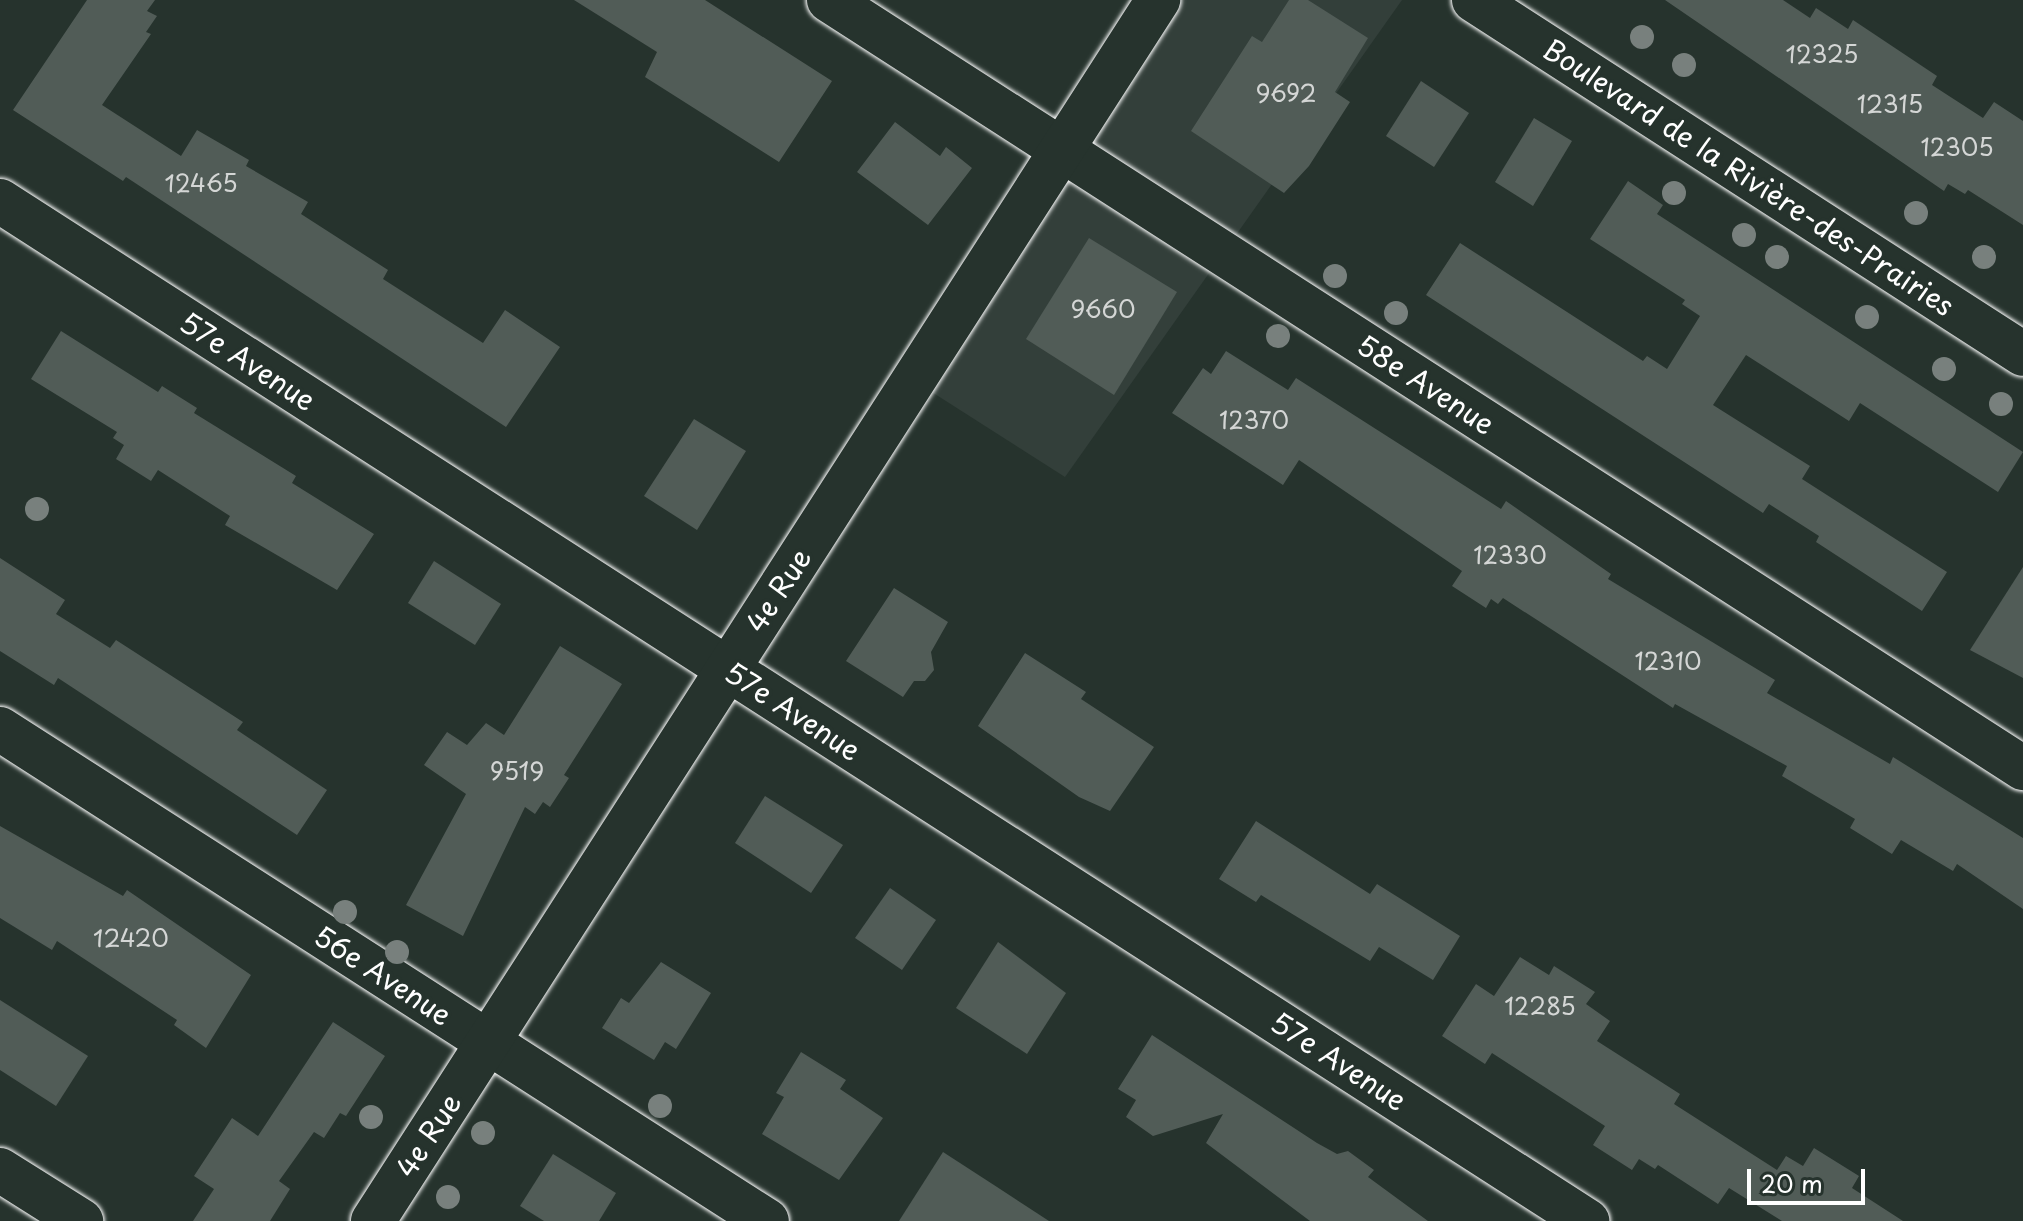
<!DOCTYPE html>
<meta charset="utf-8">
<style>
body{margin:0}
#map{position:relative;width:2023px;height:1221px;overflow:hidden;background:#26332d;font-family:"Playpen Sans",sans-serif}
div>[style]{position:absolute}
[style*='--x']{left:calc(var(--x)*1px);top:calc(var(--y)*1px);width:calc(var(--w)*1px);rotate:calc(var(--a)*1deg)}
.built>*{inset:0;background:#333f3a}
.building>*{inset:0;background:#515c57}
.roads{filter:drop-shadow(0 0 2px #fff) drop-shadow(0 0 2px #fff)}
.minor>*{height:44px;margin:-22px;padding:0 22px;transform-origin:22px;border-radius:22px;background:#26332d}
.trees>*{width:24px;height:24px;margin:-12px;border-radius:50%;background:#78807d}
span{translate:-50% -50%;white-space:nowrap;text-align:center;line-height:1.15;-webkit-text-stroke:7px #26332d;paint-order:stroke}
.number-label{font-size:24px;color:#d4d6d5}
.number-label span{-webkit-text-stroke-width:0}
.street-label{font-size:28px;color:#fff}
.scale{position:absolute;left:1747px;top:1169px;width:118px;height:36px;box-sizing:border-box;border:4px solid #fff;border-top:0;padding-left:10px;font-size:24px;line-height:28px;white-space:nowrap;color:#fff;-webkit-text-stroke:6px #26332d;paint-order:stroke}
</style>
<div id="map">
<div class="built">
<i style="clip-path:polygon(1179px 0,1402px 0,1065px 477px,913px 380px)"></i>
</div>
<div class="building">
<i style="clip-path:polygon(87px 0,155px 0,147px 11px,157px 16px,146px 32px,151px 34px,102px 105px,181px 156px,197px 130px,249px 160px,246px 166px,308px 202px,301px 214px,388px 270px,383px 279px,483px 343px,505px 310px,560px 347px,506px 427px,126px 177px,123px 181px,13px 110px)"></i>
<i style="clip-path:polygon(574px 0,705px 0,832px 81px,779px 162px,645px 77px,657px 52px)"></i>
<i style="clip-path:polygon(1289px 0,1308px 0,1368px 38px,1335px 92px,1350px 102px,1309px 166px,1284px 193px,1191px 131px,1252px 36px,1262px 42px)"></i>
<i style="clip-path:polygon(1665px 0,1783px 0,1810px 18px,1816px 8px,1848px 29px,1853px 20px,1937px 76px,1932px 85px,1983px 118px,1994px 102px,2023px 121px,2023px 225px,1968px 190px,1965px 194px,1948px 184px,1944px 191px)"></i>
<i style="clip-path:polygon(1421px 81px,1469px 113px,1434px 167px,1386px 136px)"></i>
<i style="clip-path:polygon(1534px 118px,1572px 141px,1533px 206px,1495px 182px)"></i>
<i style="clip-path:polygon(895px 122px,940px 156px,946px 147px,972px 168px,928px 225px,857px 172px)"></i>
<i style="clip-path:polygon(1628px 181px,1663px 205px,1657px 214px,2023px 452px,1998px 492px,1860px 403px,1849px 421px,1746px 355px,1713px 405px,1810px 466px,1802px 479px,1947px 572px,1922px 611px,1816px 542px,1819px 536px,1769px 504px,1763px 513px,1426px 295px,1460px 243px,1643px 361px,1647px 356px,1667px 369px,1700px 316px,1682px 304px,1685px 300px,1590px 239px)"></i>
<i style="clip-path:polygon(1089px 238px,1177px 292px,1114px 395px,1026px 339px)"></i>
<i style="clip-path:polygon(61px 331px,158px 392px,162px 386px,197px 408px,194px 413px,296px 476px,292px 483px,374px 534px,337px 590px,225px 525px,230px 516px,158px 470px,151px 481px,116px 459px,124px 445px,113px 438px,117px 432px,31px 379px)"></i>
<i style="clip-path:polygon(1226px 351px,1288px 390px,1296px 378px,1501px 509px,1506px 501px,1611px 574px,1608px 579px,1775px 680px,1767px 693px,1890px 764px,1893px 757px,2023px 838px,2023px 909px,1957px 864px,1953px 871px,1901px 840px,1892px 854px,1850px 828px,1855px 819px,1782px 776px,1787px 766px,1675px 704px,1673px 708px,1503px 598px,1498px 604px,1491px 599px,1486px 608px,1452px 586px,1462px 571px,1299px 460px,1283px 485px,1172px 413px,1203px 368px,1211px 374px)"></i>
<i style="clip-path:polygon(694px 419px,746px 451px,697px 530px,644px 496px)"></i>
<i style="clip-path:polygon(0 558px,65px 600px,56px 614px,110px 648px,116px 640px,243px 722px,237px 730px,327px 790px,297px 835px,58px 678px,54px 685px,0 651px)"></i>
<i style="clip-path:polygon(434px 561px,501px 604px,475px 645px,408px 603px)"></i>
<i style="clip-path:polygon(2023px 567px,2023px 678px,1970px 650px)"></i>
<i style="clip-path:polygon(894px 588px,948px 622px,931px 652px,934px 670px,925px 681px,914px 681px,903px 697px,846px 661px)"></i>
<i style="clip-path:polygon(560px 646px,622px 684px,564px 775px,569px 778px,550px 807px,543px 802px,535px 814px,525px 807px,463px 936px,406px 905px,466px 794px,424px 765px,447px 732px,467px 745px,486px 723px,504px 735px)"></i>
<i style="clip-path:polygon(1025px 653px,1086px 692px,1081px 699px,1154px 747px,1110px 811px,1079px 797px,978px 726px)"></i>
<i style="clip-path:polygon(765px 796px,843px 845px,811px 893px,735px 843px)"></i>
<i style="clip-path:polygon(1256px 821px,1370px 894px,1377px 884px,1460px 936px,1433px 980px,1379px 947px,1370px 961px,1261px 895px,1256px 902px,1219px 879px)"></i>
<i style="clip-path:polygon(0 826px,123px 896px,127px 890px,251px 975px,206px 1048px,174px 1025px,177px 1020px,57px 941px,52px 950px,0 918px)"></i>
<i style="clip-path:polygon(890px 888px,936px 920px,902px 970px,855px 938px)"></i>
<i style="clip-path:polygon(998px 942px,1066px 993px,1027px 1054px,956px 1008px)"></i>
<i style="clip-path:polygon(1520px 957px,1549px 975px,1554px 966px,1595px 992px,1586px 1004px,1610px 1021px,1597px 1041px,1680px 1094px,1674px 1104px,1777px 1170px,1786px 1156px,1803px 1166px,1814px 1148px,1859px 1176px,1852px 1188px,1903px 1221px,1782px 1221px,1729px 1188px,1718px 1204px,1658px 1165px,1655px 1169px,1639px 1159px,1632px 1170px,1593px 1145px,1605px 1126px,1492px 1053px,1485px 1064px,1442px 1036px,1476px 984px,1494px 996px)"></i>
<i style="clip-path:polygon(661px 962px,711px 993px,676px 1049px,665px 1042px,654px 1060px,602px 1028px,621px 998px,629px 1003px)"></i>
<i style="clip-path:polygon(0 1000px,88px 1056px,56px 1106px,0 1070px)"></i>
<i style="clip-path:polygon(333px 1022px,385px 1056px,346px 1116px,340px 1113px,324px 1138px,314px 1132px,279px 1181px,290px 1189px,270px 1221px,193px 1221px,214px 1189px,194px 1176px,232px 1118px,258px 1136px)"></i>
<i style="clip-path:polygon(1152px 1035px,1317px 1143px,1337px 1154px,1348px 1151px,1374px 1170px,1368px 1177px,1428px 1221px,1310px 1221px,1206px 1143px,1223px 1114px,1153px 1136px,1126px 1117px,1136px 1100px,1118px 1089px)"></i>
<i style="clip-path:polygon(801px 1052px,846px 1080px,840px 1089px,883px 1118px,839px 1180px,762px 1134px,784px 1097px,776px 1093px)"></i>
<i style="clip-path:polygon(943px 1152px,997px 1187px,1049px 1221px,899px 1221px)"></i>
<i style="clip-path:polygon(553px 1154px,616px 1193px,599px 1221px,544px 1221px,520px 1206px)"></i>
</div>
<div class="roads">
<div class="minor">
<i style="--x:829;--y:0;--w:1420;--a:32.75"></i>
<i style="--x:1474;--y:0;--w:653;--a:32.81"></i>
<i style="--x:0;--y:201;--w:1887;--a:32.73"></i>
<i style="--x:0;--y:729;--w:911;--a:32.68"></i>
<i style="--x:0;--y:1170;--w:96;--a:32.2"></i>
<i style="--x:373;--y:1221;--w:1452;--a:-57.26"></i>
</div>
</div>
<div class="trees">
<i style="left:1642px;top:37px"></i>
<i style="left:1684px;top:65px"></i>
<i style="left:1674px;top:193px"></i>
<i style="left:1916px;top:213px"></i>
<i style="left:1744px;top:235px"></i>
<i style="left:1777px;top:257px"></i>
<i style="left:1984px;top:257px"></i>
<i style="left:1335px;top:276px"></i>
<i style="left:1396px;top:313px"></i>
<i style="left:1867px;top:317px"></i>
<i style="left:1278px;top:336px"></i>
<i style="left:1944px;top:369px"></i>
<i style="left:2001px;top:404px"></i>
<i style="left:37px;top:509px"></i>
<i style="left:345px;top:912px"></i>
<i style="left:397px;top:952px"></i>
<i style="left:660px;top:1106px"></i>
<i style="left:371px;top:1117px"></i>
<i style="left:483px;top:1133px"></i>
<i style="left:448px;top:1197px"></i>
</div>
<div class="number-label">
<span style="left:1822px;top:54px">12325</span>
<span style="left:1286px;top:93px">9692</span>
<span style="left:1890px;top:104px">12315</span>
<span style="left:1957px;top:147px">12305</span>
<span style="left:201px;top:183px">12465</span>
<span style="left:1103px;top:309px">9660</span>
<span style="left:1254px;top:420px">12370</span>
<span style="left:1510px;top:555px">12330</span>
<span style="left:1668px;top:661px">12310</span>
<span style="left:517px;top:771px">9519</span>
<span style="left:131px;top:938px">12420</span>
<span style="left:1540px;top:1006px">12285</span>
</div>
<div class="street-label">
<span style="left:1749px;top:177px;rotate:33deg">Boulevard de la Rivière-des-Prairies</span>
<span style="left:248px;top:361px;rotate:33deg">57e Avenue</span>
<span style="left:1426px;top:384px;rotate:33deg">58e Avenue</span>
<span style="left:778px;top:590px;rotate:-57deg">4e Rue</span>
<span style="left:793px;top:711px;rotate:33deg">57e Avenue</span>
<span style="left:383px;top:975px;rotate:33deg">56e Avenue</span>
<span style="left:1339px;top:1061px;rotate:33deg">57e Avenue</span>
<span style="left:428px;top:1135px;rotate:-57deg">4e Rue</span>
</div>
<div class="scale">20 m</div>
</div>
